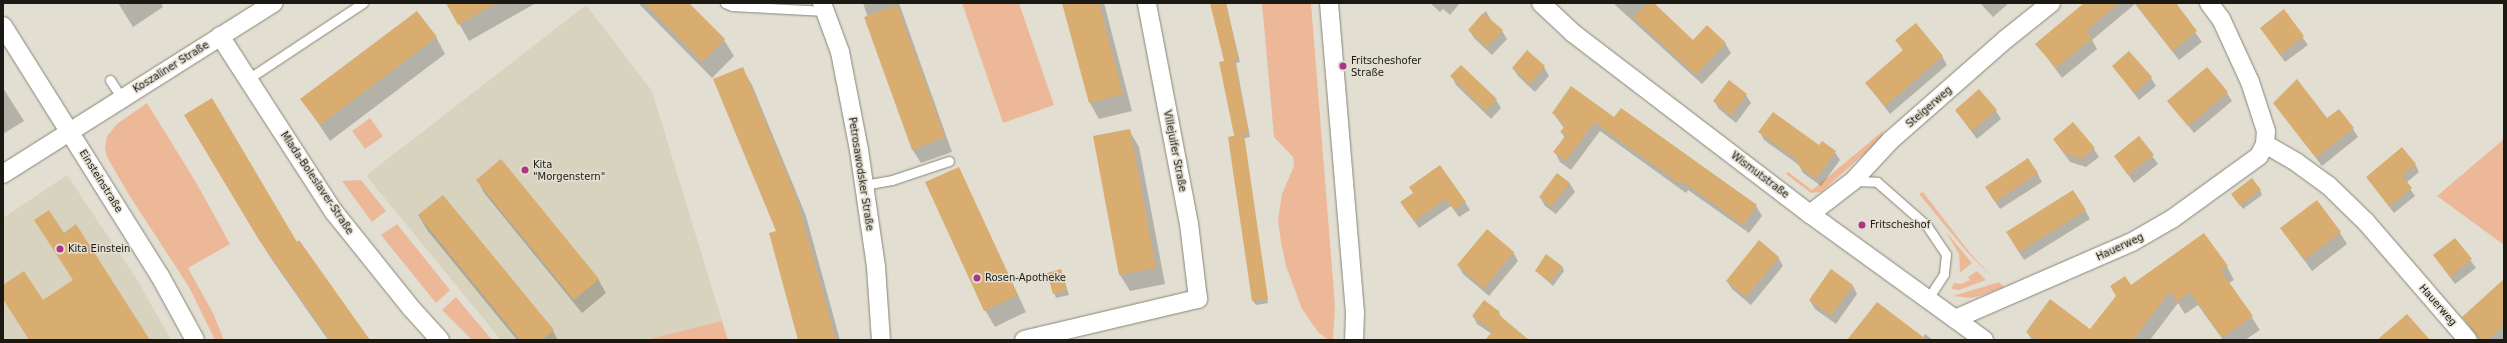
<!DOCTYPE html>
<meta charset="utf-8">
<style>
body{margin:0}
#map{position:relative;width:2507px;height:343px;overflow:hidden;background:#e2dfd2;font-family:"DejaVu Sans",sans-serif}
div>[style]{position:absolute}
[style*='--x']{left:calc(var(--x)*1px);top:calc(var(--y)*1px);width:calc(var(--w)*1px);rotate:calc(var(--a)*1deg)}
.built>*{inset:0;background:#d8d3bf}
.green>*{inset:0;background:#edb898}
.shadow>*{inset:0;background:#0003}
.building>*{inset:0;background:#d9ac6f}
.roads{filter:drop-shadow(0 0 1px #878579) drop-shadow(0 0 1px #878579)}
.service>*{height:9px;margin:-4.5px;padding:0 4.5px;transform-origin:4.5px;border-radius:4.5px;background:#fff}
.minor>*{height:18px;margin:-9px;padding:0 9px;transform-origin:9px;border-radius:9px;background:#fff}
.dots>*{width:11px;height:11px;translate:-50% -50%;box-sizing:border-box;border:2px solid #e2dfd2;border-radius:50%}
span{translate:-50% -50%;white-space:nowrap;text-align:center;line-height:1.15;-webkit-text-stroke:3px #e2dfd2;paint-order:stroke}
.poi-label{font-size:10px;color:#1a1914}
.left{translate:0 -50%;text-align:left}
.street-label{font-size:10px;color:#1a1914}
.frame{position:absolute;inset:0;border:4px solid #1a1914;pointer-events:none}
</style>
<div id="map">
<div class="built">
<i style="clip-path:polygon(586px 5px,652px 91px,722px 321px,645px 340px,501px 340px,368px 178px,368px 174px)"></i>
<i style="clip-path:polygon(67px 175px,138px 281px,171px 340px,3px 340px,3px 218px)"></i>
</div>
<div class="green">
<i style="clip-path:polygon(962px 3px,1019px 3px,1054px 105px,1003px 123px)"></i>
<i style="clip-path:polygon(1262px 3px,1311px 3px,1335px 306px,1333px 340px,1328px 340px,1318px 332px,1302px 309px,1286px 266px,1281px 242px,1278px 220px,1282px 194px,1294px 166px,1293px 157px,1274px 137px)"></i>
<i style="clip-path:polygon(147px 103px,197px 184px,230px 244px,188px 268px,213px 313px,224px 340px,215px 340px,189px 287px,129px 195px,107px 157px,105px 148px,107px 136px,117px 124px)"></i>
<i style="clip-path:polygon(370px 118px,383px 136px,365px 149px,352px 131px)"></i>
<i style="clip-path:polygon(1883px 131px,1882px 138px,1821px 192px,1811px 193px,1786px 174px,1788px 172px,1812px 190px)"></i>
<i style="clip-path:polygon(2504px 139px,2504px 245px,2437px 196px)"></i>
<i style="clip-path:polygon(361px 180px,386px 211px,372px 222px,342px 181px)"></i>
<i style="clip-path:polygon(1923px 192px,1970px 253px,1994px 279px,1967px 252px,1919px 194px)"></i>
<i style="clip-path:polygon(397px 224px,450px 290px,436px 303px,381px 235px)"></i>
<i style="clip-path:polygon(1946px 232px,1972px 263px,1960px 273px,1959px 254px)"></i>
<i style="clip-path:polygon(1977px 271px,1986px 280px,1959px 290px,1951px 289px,1954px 283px,1961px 284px,1970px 280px,1968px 277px)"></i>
<i style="clip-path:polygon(1999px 282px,2004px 287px,1980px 296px,1970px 298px,1953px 296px)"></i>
<i style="clip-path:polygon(456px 297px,492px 340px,472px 340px,442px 310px)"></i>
<i style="clip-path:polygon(722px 321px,728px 340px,645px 340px)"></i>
</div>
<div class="shadow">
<i style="clip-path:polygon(118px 3px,161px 3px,163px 7px,133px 27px)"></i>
<i style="clip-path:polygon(447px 3px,536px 3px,469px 41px)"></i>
<i style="clip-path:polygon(638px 3px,688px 3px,724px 40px,734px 56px,712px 78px)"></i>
<i style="clip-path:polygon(863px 3px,899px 3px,952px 152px,921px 163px,912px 149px)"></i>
<i style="clip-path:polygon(1063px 3px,1104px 3px,1132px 111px,1099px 119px,1090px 103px)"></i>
<i style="clip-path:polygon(1211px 3px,1226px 3px,1240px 62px,1236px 63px,1250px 137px,1245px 138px,1270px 303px,1245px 138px,1243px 138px,1268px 303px,1256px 305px,1253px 301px,1235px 136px,1220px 63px,1225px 62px)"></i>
<i style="clip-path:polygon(1430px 3px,1460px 3px,1450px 15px,1443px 9px,1440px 12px)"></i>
<i style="clip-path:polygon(1613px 3px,1652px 3px,1693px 42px,1725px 43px,1731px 53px,1702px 84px)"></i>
<i style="clip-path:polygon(1980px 3px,2009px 3px,1993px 17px)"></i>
<i style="clip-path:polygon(2085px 3px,2174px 3px,2202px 42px,2179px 60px,2135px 4px,2092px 40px,2097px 49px,2062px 78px,2037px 44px)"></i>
<i style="clip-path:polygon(1486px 11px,1491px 20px,1502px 31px,1507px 39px,1492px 55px,1474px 38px,1469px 30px)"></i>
<i style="clip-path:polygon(2284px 11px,2308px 45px,2285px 62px,2261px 28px)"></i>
<i style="clip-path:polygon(436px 37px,445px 54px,330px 141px,302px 99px)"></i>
<i style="clip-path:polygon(1897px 40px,1942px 56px,1947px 65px,1890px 114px,1866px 83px,1903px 51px)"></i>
<i style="clip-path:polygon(2113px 66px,2151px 78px,2156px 86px,2139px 100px)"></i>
<i style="clip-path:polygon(1544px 67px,1549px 76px,1535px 92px,1518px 76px,1513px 68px)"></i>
<i style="clip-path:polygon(742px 68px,752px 85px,806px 216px,840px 340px,799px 340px)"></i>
<i style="clip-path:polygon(1452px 77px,1496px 100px,1501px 108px,1491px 119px,1456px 85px)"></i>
<i style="clip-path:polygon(3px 88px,24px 121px,3px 134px)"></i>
<i style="clip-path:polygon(2227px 93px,2232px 101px,2194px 133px,2169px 101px)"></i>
<i style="clip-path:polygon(1746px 95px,1751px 103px,1736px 123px,1719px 109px,1714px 101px)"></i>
<i style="clip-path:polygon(2274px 103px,2353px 129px,2358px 137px,2322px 166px)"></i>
<i style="clip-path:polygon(1956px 111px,1996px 111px,2001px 119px,1977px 139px)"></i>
<i style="clip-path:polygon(1553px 113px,1615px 119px,1756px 206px,1762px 216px,1749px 233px,1688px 190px,1686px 193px,1600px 131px,1571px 170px,1560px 162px,1555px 152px,1565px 138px,1561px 132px,1564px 128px)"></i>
<i style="clip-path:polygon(1129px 130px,1139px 147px,1165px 284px,1130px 291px,1120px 275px,1094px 137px)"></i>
<i style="clip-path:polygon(195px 132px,297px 243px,368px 340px,328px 340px,270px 257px)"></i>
<i style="clip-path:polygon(1760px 132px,1819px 146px,1835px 152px,1840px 160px,1821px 186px,1803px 173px,1799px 165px,1764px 140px)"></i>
<i style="clip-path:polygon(2139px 138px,2158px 164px,2134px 183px,2115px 156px)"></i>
<i style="clip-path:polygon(2054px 140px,2094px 149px,2099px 157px,2086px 167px,2070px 162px)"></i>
<i style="clip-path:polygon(2415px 164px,2419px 172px,2406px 183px,2415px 196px,2394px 213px,2367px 178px)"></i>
<i style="clip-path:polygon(958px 168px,1026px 312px,995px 327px,985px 310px)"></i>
<i style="clip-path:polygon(2037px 173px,2042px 182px,2000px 209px,1991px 196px)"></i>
<i style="clip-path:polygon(1557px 175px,1570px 184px,1575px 192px,1556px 214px,1545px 206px,1540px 197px)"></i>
<i style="clip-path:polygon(477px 180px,598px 279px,606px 293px,582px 313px,485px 194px)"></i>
<i style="clip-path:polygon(2260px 190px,2262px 195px,2243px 209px,2235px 198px)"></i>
<i style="clip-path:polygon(1414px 193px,1465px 202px,1470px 210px,1459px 217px,1451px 206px,1419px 228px,1406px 210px)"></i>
<i style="clip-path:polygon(2085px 210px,2090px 219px,2024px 260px,2012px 241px)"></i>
<i style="clip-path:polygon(419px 216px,553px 331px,558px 340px,517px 340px,427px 230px)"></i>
<i style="clip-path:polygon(2281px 228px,2340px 233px,2347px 244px,2312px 271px)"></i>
<i style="clip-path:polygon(2204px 235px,2227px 267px,2234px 280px,2229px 283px,2260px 330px,2245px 340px,2223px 340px,2198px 305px,2185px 314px,2178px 303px,2150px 340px,2032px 340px,2027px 332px,2090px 330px,2131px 286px)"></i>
<i style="clip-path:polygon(2455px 239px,2476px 268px,2455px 284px,2434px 255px)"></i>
<i style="clip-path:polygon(1513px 252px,1518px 261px,1489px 296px,1463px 274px,1458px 265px)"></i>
<i style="clip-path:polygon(1778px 257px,1783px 266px,1751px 305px,1732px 289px,1727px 281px)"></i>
<i style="clip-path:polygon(1562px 266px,1564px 271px,1553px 286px,1536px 271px)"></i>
<i style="clip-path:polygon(1061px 270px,1069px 295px,1056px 298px,1048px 274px)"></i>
<i style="clip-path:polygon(2504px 285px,2504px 340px,2479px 340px,2463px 317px)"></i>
<i style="clip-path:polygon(1853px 286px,1857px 294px,1836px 324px,1815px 309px,1810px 301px)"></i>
<i style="clip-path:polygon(1499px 313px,1503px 320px,1527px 340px,1486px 340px,1492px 334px,1477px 324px,1473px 316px)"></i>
<i style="clip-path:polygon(1925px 334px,1933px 340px,1849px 340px,1923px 338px)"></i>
</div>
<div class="building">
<i style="clip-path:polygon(446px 3px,497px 3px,458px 25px)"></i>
<i style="clip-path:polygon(644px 3px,689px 3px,725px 39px,702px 62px)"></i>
<i style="clip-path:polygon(1062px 3px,1099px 3px,1123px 94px,1089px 103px)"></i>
<i style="clip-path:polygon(1210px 3px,1226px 3px,1238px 58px,1234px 59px,1249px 133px,1244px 134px,1268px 299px,1252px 301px,1228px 137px,1243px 134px,1234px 135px,1219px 62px,1224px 61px)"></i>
<i style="clip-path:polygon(1648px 3px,1654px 3px,1693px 40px,1707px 25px,1726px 43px,1696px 75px,1633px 17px)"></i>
<i style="clip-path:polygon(2084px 3px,2119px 3px,2086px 31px,2092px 38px,2056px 68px,2035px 44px)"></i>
<i style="clip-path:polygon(2135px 3px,2176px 3px,2197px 31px,2172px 51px)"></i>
<i style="clip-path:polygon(897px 5px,945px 137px,912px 150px,864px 17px)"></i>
<i style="clip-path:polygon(2284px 9px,2304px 36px,2280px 55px,2260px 28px)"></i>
<i style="clip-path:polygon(417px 11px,437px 37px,320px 125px,300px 99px)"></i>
<i style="clip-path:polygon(1483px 13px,1503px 30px,1487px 47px,1468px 30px)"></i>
<i style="clip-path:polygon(1916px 23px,1943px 56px,1885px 106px,1865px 83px,1903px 50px,1895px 40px)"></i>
<i style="clip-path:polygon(1527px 50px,1545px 66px,1530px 84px,1512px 68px)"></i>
<i style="clip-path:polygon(2129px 51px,2152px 77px,2134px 93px,2112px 66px)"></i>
<i style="clip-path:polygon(1461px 65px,1497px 99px,1486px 111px,1450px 76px)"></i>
<i style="clip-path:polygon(743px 67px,797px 199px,836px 340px,798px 340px,769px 233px,776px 231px,713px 79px)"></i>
<i style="clip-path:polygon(2207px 67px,2228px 92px,2188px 126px,2167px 101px)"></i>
<i style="clip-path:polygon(2297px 79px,2327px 118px,2339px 109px,2354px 128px,2316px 158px,2273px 103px)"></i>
<i style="clip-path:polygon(1729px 80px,1747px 94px,1731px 115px,1713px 101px)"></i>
<i style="clip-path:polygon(1571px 86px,1614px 117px,1621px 108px,1757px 205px,1743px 225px,1682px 181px,1680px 184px,1594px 122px,1566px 161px,1553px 152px,1566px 135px,1560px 132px,1565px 126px,1559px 121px,1561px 119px,1552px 113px)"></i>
<i style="clip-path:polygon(1979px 89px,1997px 110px,1972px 131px,1955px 110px)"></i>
<i style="clip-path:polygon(212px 98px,297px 242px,299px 240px,370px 340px,330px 340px,259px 240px,184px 115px)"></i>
<i style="clip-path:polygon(1773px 112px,1819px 145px,1822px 141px,1836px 151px,1816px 179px,1797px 164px,1799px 161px,1758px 132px)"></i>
<i style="clip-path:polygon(2073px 122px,2095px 148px,2081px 159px,2064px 153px,2053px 139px)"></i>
<i style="clip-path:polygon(1130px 129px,1156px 268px,1119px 275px,1093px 136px)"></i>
<i style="clip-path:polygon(2139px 136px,2154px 155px,2128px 175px,2114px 156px)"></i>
<i style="clip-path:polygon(2402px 147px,2416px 164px,2402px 176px,2412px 188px,2389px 206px,2366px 177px)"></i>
<i style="clip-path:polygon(2028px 158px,2038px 173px,1995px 202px,1985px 187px)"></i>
<i style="clip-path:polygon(501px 159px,599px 279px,574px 300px,476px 180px)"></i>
<i style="clip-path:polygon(1440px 165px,1466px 202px,1454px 210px,1446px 199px,1414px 221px,1400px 202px,1413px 193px,1409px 187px)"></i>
<i style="clip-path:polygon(959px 167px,1018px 295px,984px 311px,925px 182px)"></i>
<i style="clip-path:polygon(1557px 173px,1570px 183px,1551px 207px,1539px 197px)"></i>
<i style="clip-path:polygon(2252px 178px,2261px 190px,2240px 206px,2231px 194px)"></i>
<i style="clip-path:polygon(2073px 190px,2086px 210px,2019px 252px,2006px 232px)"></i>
<i style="clip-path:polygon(443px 195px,554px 330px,542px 340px,520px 340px,418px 215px)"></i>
<i style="clip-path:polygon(2317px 200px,2341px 232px,2304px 260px,2280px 228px)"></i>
<i style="clip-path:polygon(49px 210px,64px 233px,76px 224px,150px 340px,29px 340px,3px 299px,3px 285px,24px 271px,43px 300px,73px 280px,34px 220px)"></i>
<i style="clip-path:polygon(1487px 229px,1514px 252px,1484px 288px,1457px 265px)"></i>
<i style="clip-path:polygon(2204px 233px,2228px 266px,2221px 271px,2253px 316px,2222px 338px,2190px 292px,2177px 302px,2170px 291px,2133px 340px,2037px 340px,2026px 332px,2050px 299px,2090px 329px,2116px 296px,2110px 286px,2125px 276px,2131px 285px)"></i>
<i style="clip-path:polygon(2455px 238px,2472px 259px,2450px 277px,2433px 255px)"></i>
<i style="clip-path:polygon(1759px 240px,1779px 257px,1746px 297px,1726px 281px)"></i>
<i style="clip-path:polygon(1546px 254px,1562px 266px,1551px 282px,1535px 271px)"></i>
<i style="clip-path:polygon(1061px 269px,1067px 290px,1053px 294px,1047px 273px)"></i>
<i style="clip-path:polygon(1831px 269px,1853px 285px,1831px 316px,1809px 300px)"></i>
<i style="clip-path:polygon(2504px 279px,2504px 325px,2488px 340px,2481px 340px,2462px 317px)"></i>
<i style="clip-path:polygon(1484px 300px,1500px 312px,1498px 314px,1529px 340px,1485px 340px,1493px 331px,1472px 316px)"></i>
<i style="clip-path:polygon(1877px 302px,1927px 340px,1847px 340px)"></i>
<i style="clip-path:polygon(2407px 314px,2430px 340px,2377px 340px)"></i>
</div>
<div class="roads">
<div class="service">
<i style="--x:725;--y:3;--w:8;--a:23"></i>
<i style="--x:732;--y:6;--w:93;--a:3.1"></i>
<i style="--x:248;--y:79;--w:138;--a:-33.5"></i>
<i style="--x:110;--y:80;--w:20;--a:57"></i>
<i style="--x:1853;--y:181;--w:24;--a:2"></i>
<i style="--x:1877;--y:182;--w:67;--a:41.3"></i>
<i style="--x:1927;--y:226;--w:34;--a:56"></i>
<i style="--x:1946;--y:254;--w:20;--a:96"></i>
<i style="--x:1944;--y:274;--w:30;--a:123"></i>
<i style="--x:864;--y:185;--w:28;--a:-10"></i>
<i style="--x:892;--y:180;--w:60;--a:-18.4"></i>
</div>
<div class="minor">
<i style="--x:822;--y:3;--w:52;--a:69.8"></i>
<i style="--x:840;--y:52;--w:100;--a:79"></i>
<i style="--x:859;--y:150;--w:118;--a:81.7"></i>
<i style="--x:876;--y:267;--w:73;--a:86.1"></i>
<i style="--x:1329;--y:3;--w:311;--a:85.2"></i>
<i style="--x:1355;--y:313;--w:27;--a:92"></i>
<i style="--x:1541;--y:3;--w:44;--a:43.2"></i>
<i style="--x:1573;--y:33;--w:298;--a:37.4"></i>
<i style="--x:1810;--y:214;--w:215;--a:35.9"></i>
<i style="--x:3;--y:26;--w:295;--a:57.9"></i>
<i style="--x:160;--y:276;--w:73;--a:61.3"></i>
<i style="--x:220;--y:36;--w:210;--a:57.1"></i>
<i style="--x:334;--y:212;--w:123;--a:51.3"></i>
<i style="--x:411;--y:308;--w:43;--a:47.8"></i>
<i style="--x:2265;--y:144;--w:36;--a:30"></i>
<i style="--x:2296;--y:162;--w:39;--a:36"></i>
<i style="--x:2328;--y:185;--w:53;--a:44.2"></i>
<i style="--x:2366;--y:222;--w:156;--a:49.2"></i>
<i style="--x:3;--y:174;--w:320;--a:-32.3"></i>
<i style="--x:1810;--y:214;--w:54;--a:-37.5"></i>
<i style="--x:1853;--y:181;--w:56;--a:-47.2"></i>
<i style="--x:1891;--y:140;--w:153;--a:-41.3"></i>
<i style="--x:2006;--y:39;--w:58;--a:-38.7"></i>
<i style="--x:1955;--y:319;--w:193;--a:-23.5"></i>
<i style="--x:2132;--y:242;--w:46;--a:-29.9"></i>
<i style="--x:2172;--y:219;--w:107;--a:-35.9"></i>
<i style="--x:2259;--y:156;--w:13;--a:-63"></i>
<i style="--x:2265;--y:144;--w:13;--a:-86"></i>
<i style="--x:2266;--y:131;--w:52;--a:-108.1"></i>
<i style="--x:2250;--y:82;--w:69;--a:-114.7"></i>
<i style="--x:2221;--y:19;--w:20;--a:-127"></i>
<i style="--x:1024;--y:340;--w:179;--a:-13.3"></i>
<i style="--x:1198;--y:299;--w:76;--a:-96.8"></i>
<i style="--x:1189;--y:224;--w:225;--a:-100.8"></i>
</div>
</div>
<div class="dots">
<i style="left:1343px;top:66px;background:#af3485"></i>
<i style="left:525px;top:170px;background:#af3485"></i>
<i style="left:1862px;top:225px;background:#af3485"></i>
<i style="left:60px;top:249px;background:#af3485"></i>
<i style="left:977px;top:278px;background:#af3485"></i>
</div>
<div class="poi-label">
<span class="left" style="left:1351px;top:66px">Fritscheshofer<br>Straße</span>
<span class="left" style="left:533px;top:170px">Kita<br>"Morgenstern"</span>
<span class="left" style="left:1870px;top:225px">Fritscheshof</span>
<span class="left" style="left:68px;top:249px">Kita Einstein</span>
<span class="left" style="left:985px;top:278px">Rosen-Apotheke</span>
</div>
<div class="street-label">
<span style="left:171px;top:67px;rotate:-32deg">Koszaliner Straße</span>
<span style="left:1929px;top:107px;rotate:-41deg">Steigerweg</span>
<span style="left:1175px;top:151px;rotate:79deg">Villejuifer Straße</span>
<span style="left:861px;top:174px;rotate:81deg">Petrosawodsker Straße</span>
<span style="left:1760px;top:175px;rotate:37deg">Wismutstraße</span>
<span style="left:101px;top:181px;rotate:58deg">Einsteinstraße</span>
<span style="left:317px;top:183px;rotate:56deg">Mlada-Boleslaver-Straße</span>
<span style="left:2120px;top:247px;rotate:-25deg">Hauerweg</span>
<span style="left:2438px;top:305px;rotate:49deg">Hauerweg</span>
</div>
<div class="frame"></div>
</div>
